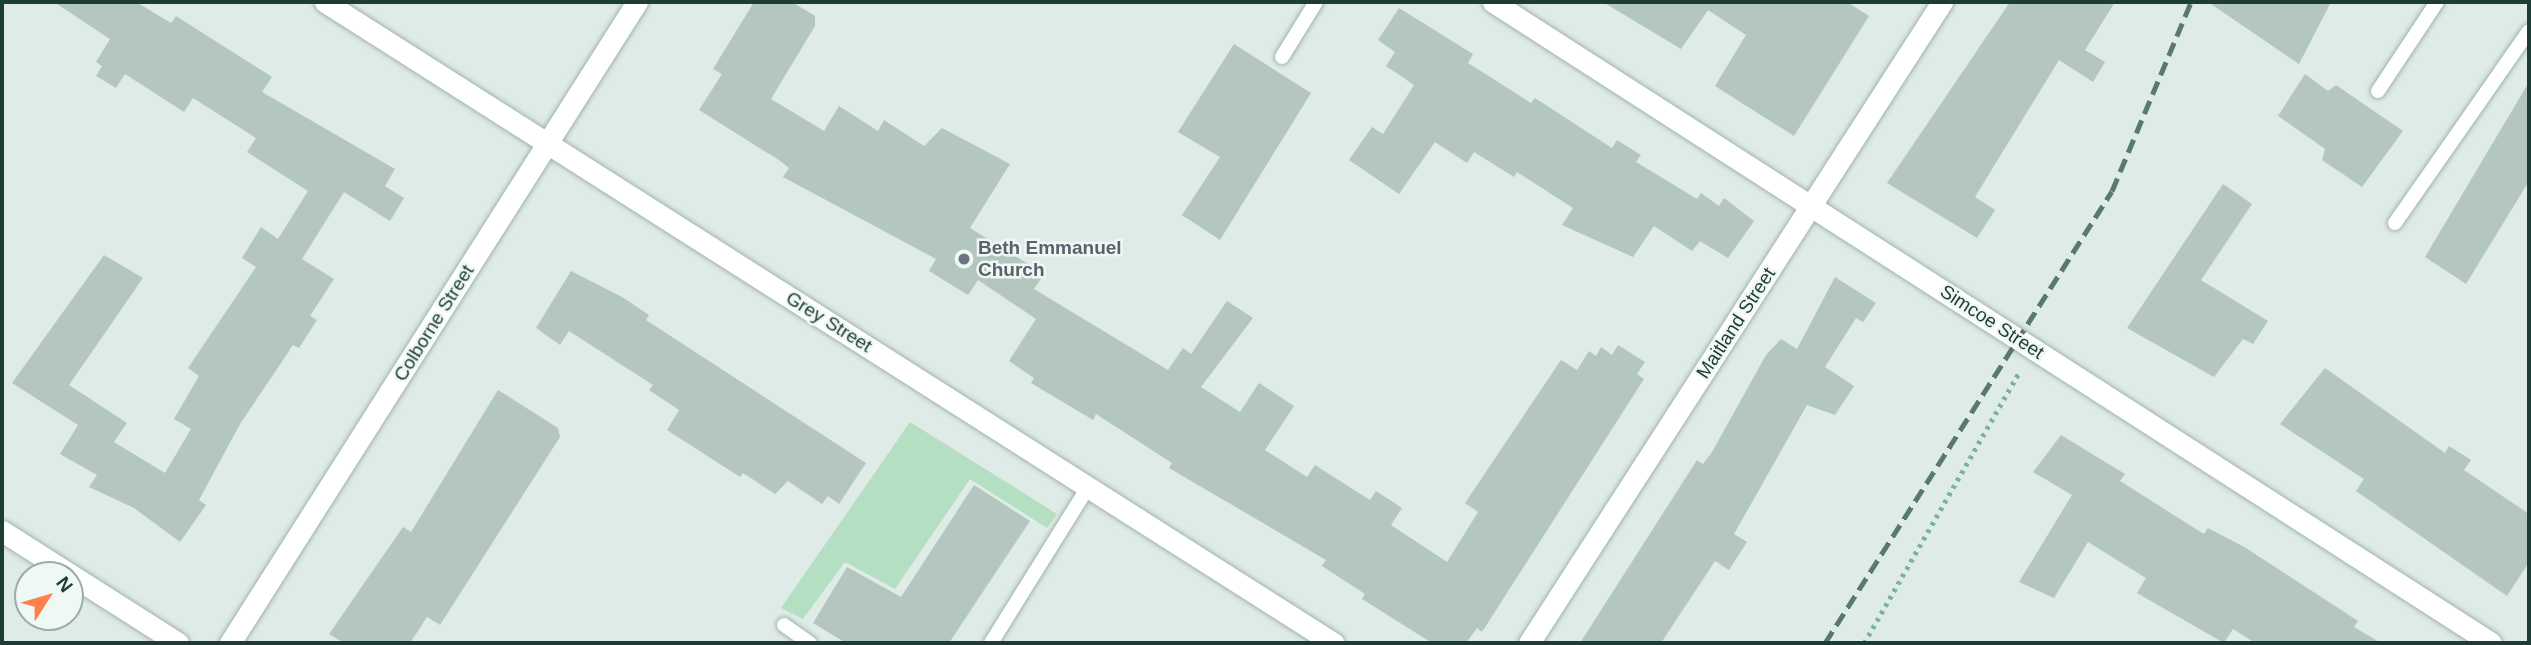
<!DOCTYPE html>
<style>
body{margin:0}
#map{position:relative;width:2531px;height:645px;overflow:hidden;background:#deebe6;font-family:Helvetica,sans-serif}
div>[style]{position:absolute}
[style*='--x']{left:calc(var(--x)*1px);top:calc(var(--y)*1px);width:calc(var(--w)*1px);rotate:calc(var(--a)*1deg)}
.green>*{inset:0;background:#b5dfc2}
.building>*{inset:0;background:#b3c6bf}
.path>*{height:4.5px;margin-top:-2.25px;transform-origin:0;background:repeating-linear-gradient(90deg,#7cb2a4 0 3.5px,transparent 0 8.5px)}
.roads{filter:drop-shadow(0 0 2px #a1b3ae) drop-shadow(0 0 2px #a1b3ae)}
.service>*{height:14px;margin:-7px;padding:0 7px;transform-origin:7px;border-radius:7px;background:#fff}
.minor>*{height:21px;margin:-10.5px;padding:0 10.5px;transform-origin:10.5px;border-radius:10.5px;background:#fff}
.tertiary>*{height:21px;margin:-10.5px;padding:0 10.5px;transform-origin:10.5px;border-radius:10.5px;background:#fff}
.rail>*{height:5px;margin-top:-2.5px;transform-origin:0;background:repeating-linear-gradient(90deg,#587871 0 14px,transparent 0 21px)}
.dots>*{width:19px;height:19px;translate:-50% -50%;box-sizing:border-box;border:4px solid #eff8f4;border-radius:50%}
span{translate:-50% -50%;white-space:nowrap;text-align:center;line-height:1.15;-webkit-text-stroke:5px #eff8f4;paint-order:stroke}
.worship-label{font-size:19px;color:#5b616d;font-weight:700}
.left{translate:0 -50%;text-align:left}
.street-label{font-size:19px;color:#1e3c36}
.frame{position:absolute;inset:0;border:4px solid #1e3c36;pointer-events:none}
.north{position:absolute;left:14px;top:561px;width:70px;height:70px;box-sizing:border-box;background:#eff8f4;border:2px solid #9bada8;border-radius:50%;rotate:53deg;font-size:19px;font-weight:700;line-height:28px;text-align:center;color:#1e3c36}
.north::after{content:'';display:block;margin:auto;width:24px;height:32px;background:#fe804a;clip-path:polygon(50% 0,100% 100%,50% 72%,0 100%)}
</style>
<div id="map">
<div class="green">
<i style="clip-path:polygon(910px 422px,1057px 514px,1047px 528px,970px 479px,895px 589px,845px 562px,803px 619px,781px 608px)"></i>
</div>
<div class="building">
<i style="clip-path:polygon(54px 2px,136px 2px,171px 23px,176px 16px,272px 77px,262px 92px,395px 169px,385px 186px,404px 198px,390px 221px,344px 192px,302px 259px,334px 279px,310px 316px,317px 320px,299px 348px,293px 345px,240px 424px,199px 500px,206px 505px,180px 542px,134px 508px,89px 487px,97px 475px,60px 454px,78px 425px,12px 383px,104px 255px,143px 278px,69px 385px,127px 423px,114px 442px,165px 473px,191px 429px,174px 419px,199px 376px,188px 368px,256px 267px,242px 258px,261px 227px,278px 239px,308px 191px,247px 152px,256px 138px,193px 98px,184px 112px,125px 74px,116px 88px,96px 76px,102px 66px,96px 62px,110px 39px)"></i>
<i style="clip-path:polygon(754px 2px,792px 2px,815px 16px,815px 26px,771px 99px,824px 131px,839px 106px,878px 131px,884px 120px,924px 146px,942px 128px,1010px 164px,970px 228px,1044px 274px,1034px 289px,1168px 370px,1183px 348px,1191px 354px,1227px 301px,1253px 318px,1201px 387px,1240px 412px,1259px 383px,1294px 406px,1265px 450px,1307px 477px,1315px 465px,1370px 500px,1376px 491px,1402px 508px,1391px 525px,1447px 562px,1478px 512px,1465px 503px,1561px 360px,1577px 370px,1589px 351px,1596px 356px,1601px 347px,1612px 355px,1618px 345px,1645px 362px,1637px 374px,1644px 379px,1482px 632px,1477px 628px,1466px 643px,1432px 643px,1362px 599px,1365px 594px,1322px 566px,1326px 560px,1169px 468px,1172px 463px,1096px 414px,1093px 420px,1031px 383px,1034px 378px,1009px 361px,1036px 319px,978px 280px,968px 295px,929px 271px,936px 259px,783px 177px,789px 168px,779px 160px,699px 110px,722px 74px,713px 69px)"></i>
<i style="clip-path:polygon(1603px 2px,1847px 2px,1869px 16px,1794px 136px,1715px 86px,1746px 35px,1708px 10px,1681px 49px)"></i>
<i style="clip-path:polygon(2010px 2px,2115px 2px,2085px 50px,2105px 62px,2093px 82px,2059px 60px,1975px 197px,1995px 210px,1977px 238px,1887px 183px)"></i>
<i style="clip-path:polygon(2208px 2px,2331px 2px,2299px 64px)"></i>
<i style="clip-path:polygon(1399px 8px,1473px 54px,1468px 63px,1531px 103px,1535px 98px,1612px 148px,1617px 140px,1641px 155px,1636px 162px,1697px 199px,1701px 193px,1719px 206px,1724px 198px,1754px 221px,1728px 258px,1700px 241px,1692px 251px,1654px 226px,1633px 257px,1562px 225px,1573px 208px,1517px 172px,1514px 177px,1474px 152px,1467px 163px,1435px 142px,1399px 194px,1349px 160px,1372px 127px,1383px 134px,1414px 85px,1386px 66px,1395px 52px,1378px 40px)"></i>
<i style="clip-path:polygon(1234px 44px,1311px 93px,1220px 240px,1182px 215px,1220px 157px,1178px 132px)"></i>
<i style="clip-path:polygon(2305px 74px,2328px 91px,2336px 85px,2403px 131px,2362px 187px,2322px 160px,2325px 149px,2278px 116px)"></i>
<i style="clip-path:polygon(2529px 82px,2529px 181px,2466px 284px,2425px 257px)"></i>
<i style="clip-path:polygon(2223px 184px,2252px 204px,2201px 280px,2268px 321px,2253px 344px,2243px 339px,2214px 377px,2127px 328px)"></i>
<i style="clip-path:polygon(571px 271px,622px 297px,649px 315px,646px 320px,866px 463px,839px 504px,828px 496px,822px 504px,788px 481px,775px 494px,743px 473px,740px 477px,667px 430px,679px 410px,649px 390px,653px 385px,569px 331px,560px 345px,536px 328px)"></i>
<i style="clip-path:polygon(1835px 277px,1876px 303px,1863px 322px,1856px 318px,1825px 367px,1854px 386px,1835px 415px,1807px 405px,1734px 534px,1747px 542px,1729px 570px,1715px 561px,1661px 643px,1580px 643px,1697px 460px,1703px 464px,1712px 452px,1766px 355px,1781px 339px,1797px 349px)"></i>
<i style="clip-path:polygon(2325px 368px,2445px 453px,2449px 446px,2471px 460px,2464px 470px,2529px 514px,2529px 562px,2507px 596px,2356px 491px,2364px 479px,2280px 424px)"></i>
<i style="clip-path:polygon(498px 390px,558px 428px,560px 437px,440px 625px,427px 617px,410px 643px,344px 643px,329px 634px,403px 527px,411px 532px)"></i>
<i style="clip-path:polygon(2061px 435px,2125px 474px,2120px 481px,2204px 534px,2208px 528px,2246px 548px,2358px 621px,2354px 627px,2381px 643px,2255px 643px,2233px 629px,2224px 643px,2137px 593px,2146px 578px,2088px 542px,2054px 598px,2019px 582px,2072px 495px,2033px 472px)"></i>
<i style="clip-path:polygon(974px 485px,1030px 521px,949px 643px,846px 643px,813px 623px,847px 567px,901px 597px)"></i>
</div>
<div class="path">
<i style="--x:1864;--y:643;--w:314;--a:-60.2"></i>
</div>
<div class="roads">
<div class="service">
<i style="--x:1282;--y:57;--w:65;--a:-58.3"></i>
<i style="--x:2378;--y:91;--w:107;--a:-56.5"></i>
<i style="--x:2395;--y:223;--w:234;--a:-55.1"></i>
<i style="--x:784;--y:625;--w:32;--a:35"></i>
<i style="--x:991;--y:643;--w:184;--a:-58.1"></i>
</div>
<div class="minor">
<i style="--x:1493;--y:2;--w:1186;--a:32.71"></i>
<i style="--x:2;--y:531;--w:209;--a:32.5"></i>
<i style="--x:1529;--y:643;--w:763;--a:-57.21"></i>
</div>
<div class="tertiary">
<i style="--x:325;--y:2;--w:1195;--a:32.45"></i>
<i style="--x:230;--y:643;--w:759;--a:-57.59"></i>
</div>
</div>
<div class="rail">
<i style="--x:1825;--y:643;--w:535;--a:-57.59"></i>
<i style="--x:2112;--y:191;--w:205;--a:-67.3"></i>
</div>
<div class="dots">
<i style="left:964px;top:259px;background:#6b7280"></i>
</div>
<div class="worship-label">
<span class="left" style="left:978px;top:259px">Beth Emmanuel<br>Church</span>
</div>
<div class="street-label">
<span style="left:829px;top:322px;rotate:32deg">Grey Street</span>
<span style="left:1992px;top:322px;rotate:33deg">Simcoe Street</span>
<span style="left:434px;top:323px;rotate:-58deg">Colborne Street</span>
<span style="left:1736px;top:323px;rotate:-57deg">Maitland Street</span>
</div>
<div class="frame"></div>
<div class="north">N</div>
</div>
